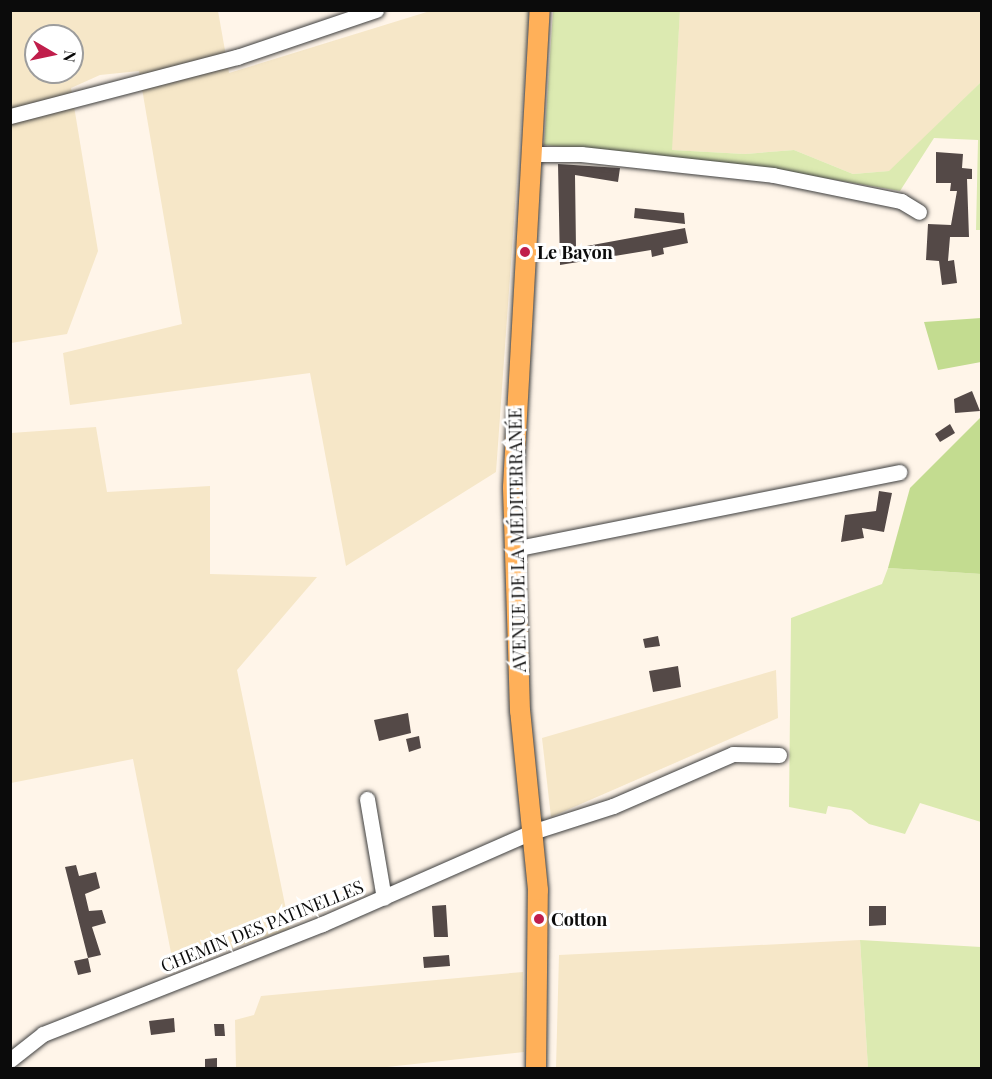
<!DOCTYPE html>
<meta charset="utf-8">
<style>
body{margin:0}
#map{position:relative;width:992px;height:1079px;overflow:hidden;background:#fff5e9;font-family:"Playfair Display",serif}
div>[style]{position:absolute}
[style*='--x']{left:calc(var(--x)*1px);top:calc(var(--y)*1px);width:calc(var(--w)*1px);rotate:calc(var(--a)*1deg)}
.farmland>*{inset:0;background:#f6e7c8}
.green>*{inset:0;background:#dceab1}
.forest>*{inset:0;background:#c3dc90}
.building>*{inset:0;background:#544947}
.roads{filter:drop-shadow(0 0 2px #3e3e3e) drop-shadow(0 0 2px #3e3e3e)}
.minor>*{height:15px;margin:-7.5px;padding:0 7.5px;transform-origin:7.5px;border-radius:7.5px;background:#fff}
.major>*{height:20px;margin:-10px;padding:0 10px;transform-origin:10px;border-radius:10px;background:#ffb059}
.dots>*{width:16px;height:16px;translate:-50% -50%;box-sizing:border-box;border:3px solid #fff;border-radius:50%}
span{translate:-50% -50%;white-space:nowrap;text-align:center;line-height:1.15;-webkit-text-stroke:6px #fff;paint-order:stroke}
.poi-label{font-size:18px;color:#0b0b0b;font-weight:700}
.left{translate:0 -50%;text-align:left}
.street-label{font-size:18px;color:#0b0b0b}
.frame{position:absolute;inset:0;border:12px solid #0b0b0b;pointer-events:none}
.north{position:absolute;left:24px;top:24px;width:60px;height:60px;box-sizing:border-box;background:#fff;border:2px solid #9d9d9d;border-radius:50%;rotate:99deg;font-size:16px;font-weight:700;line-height:24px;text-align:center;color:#0b0b0b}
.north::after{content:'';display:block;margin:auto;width:21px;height:27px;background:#c01e4b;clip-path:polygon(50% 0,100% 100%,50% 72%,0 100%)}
</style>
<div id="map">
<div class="farmland">
<i style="clip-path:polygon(evenodd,11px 11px,218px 11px,229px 73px,430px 11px,529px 11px,496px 472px,346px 566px,310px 373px,70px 405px,63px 353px,182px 324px,139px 71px,100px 75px,71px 88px,98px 251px,67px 334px,11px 343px,11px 11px,36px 36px,72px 36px,72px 72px,36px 72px,36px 36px)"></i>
<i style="clip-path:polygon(680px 11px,981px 11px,981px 82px,890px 171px,853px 174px,794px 150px,745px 154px,671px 150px)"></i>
<i style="clip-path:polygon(96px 427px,107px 492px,210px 486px,210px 574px,317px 577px,237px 670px,290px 929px,174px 968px,133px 759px,11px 783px,11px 433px)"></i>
<i style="clip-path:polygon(776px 670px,778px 718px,551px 817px,542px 738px)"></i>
<i style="clip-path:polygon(860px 940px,868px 1068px,556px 1068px,559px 955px)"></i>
<i style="clip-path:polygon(523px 972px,524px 1052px,378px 1068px,236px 1068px,235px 1020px,254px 1015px,261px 996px)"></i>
</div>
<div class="green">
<i style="clip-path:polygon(553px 11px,680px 11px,672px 150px,745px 154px,794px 150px,853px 174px,889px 171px,981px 82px,981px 230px,976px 230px,978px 140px,934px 138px,900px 191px,767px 168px,544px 145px)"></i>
<i style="clip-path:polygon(888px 568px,981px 574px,981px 822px,920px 803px,905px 834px,869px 824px,851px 810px,828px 806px,826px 814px,789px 807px,791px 618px,882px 584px)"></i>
<i style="clip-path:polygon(860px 940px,981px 947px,981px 1068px,868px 1068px)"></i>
</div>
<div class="forest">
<i style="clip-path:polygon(981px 318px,981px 362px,938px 370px,924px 322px)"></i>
<i style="clip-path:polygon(981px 417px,981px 574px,888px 568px,910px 488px)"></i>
</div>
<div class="building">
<i style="clip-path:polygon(936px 152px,963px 154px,962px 168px,972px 169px,972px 179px,967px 179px,969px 237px,950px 237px,948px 261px,954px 260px,957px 283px,942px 285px,939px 261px,926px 260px,928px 224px,951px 225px,957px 191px,950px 191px,951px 183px,936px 183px)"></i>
<i style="clip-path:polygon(558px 164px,620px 168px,618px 182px,575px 175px,576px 248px,685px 228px,688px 243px,663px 248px,664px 254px,652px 257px,651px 250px,560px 265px)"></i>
<i style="clip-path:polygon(635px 208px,684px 213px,685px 224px,634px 218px)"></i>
<i style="clip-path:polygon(972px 391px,980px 411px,955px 413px,954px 399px)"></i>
<i style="clip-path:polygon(950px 424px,955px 433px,940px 442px,935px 434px)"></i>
<i style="clip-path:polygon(879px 491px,892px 493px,884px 532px,862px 528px,864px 538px,841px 542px,845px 515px,876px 511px)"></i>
<i style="clip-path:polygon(658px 636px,660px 646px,645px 648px,643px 639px)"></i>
<i style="clip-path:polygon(678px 666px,681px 687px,653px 692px,649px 671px)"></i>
<i style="clip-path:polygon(408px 713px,411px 733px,379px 741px,374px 720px)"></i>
<i style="clip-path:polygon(419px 736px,421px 748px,409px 752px,406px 739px)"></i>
<i style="clip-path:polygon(76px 865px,79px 876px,96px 872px,100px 888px,85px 894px,89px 911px,102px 910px,106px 923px,92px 927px,101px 955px,88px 958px,65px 867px)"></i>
<i style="clip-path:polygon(446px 905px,448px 937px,434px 937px,432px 906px)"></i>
<i style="clip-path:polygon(869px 906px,886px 906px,886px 925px,869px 926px)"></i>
<i style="clip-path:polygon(449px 955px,450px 966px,424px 968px,423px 957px)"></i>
<i style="clip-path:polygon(88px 958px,91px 972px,78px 975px,74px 961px)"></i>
<i style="clip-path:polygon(174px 1018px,175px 1032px,151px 1035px,149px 1021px)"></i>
<i style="clip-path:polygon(214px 1024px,224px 1024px,225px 1036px,215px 1036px)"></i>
<i style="clip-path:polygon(217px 1058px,217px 1068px,205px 1068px,205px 1059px)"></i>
</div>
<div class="roads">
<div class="minor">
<i style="--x:10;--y:116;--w:235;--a:-14.6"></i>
<i style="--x:237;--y:57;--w:147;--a:-18.7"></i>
<i style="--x:531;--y:154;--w:50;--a:0"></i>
<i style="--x:581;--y:154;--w:193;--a:6.2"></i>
<i style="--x:773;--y:175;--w:131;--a:11.5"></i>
<i style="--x:901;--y:201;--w:21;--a:31"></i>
<i style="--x:514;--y:549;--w:393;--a:-11.3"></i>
<i style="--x:367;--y:799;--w:100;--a:80.3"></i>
<i style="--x:10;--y:1060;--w:42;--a:-38.2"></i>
<i style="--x:43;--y:1034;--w:300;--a:-21.5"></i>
<i style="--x:322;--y:924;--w:229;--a:-23.7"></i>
<i style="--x:532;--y:832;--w:85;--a:-17.8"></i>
<i style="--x:613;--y:806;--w:131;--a:-23.4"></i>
<i style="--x:733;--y:754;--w:46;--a:1.2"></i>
</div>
<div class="major">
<i style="--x:536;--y:1068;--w:178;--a:-89.4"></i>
<i style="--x:538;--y:890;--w:180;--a:-95.7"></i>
<i style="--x:520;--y:711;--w:224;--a:-91.8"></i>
<i style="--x:513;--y:487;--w:478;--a:-86.8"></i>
</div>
</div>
<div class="dots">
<i style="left:525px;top:252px;background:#c01e4b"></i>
<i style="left:539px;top:919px;background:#c01e4b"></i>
</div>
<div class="poi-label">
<span class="left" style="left:537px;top:252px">Le Bayon</span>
<span class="left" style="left:551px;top:919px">Cotton</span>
</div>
<div class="street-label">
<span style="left:517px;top:540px;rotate:-91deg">AVENUE DE LA MÉDITERRANÉE</span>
<span style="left:262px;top:926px;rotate:-22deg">CHEMIN DES PATINELLES</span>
</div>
<div class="frame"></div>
<div class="north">N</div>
</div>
